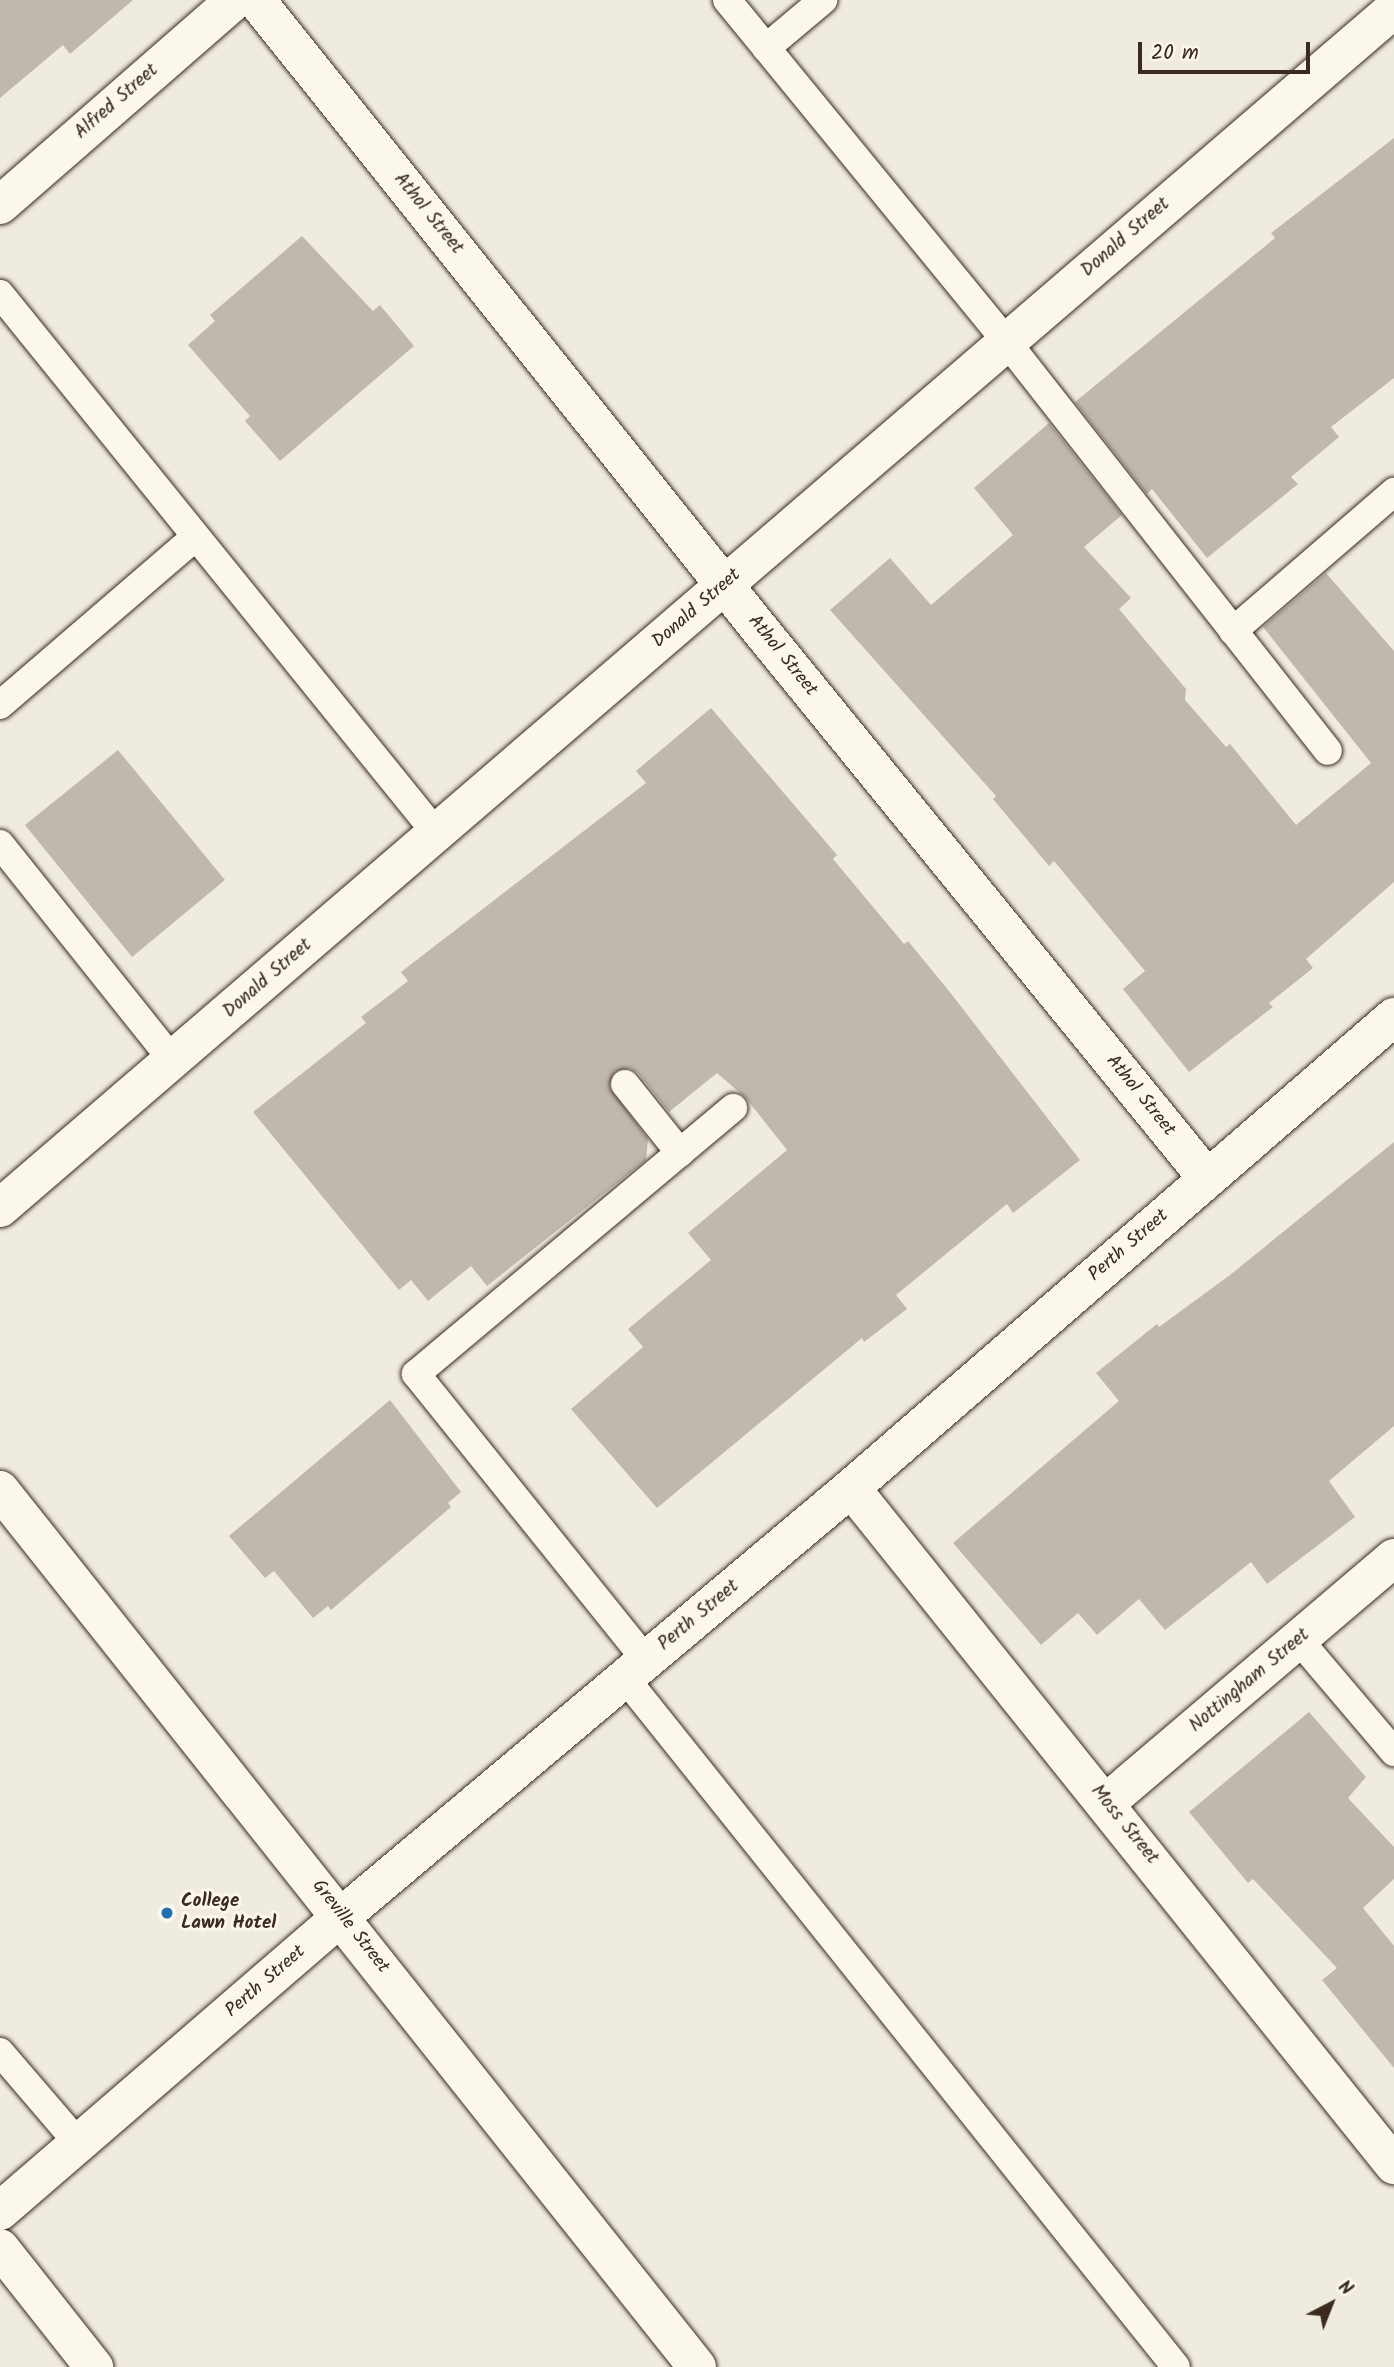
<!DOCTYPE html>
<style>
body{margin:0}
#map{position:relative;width:1394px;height:2367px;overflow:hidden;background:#f0ebe0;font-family:Kalam,sans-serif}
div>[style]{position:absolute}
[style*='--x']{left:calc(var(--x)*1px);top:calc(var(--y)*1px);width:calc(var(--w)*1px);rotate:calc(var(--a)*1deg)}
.building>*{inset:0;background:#c0b8ad}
.roads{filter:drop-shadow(0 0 2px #3b2a1e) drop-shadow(0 0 2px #3b2a1e)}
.lane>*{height:28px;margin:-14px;padding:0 14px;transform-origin:14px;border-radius:14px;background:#fbf7ec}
.street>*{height:38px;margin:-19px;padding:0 19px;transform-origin:19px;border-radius:19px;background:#fbf7ec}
.secondary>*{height:38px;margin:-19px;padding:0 19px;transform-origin:19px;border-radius:19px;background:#fbf7ec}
.dots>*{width:19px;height:19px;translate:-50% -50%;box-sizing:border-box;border:4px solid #fbf7ec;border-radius:50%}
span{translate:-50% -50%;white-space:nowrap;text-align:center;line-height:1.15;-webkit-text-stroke:6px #fbf7ec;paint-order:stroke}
.street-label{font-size:19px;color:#3b2a1e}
.poi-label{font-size:19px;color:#3b2a1e;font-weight:700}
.left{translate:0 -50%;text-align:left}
.north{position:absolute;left:1296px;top:2269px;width:70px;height:70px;-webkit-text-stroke:5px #fbf7ec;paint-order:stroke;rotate:42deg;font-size:19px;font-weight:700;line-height:28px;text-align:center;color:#3b2a1e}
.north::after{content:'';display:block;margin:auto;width:24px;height:32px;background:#3b2a1e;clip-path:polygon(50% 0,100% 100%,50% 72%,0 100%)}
.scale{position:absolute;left:1138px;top:42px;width:172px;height:32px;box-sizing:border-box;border:4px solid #3b2a1e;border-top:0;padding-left:9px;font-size:21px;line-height:24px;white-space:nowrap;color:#3b2a1e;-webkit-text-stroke:5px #fbf7ec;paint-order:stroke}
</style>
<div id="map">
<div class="building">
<i style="clip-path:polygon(0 0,133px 0,70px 54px,63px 45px,0 98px)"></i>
<i style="clip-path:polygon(1394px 138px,1394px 378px,1331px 427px,1339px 437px,1291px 477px,1298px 484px,1207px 558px,1152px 489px,1147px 494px,1075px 402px,1275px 238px,1271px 233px)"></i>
<i style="clip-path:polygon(302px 236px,373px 311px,380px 305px,414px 346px,280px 461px,245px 421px,250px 416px,188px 345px,215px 321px,210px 315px)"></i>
<i style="clip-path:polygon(1049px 423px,1122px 515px,1084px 547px,1131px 598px,1119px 609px,1186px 689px,1185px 700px,1226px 747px,1230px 744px,1296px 825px,1371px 763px,1263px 627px,1326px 573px,1394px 651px,1394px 882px,1306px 959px,1313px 968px,1269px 1003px,1273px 1007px,1189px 1072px,1123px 989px,1145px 971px,1054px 861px,1049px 866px,993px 799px,996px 796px,830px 610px,890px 558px,931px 605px,1013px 535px,974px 488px)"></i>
<i style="clip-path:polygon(711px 708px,837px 855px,833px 859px,904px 944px,908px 941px,949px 991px,1080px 1160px,1013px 1213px,1007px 1204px,896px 1295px,907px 1309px,864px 1342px,862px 1338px,657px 1508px,571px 1409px,643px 1347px,628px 1329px,711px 1260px,688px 1233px,787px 1150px,745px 1097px,717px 1073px,669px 1112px,638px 1073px,630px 1068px,615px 1071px,609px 1087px,648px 1139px,646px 1160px,487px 1286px,471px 1266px,428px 1301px,411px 1280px,399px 1290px,253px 1112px,366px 1023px,361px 1017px,408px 981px,401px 972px,646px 783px,636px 771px)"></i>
<i style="clip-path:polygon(118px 750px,225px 880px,132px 957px,25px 825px)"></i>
<i style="clip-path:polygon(1394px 1142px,1394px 1426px,1329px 1481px,1355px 1517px,1267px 1584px,1251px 1562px,1165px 1630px,1139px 1599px,1097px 1635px,1078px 1613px,1041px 1645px,953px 1543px,1119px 1401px,1096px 1373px,1157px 1324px,1159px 1327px,1230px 1275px)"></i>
<i style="clip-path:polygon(390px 1400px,461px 1492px,448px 1503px,451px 1507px,331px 1610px,328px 1606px,313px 1618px,274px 1571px,265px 1578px,229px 1536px)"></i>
<i style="clip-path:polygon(1309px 1712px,1366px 1777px,1348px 1798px,1394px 1847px,1394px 1879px,1363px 1908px,1394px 1946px,1394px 2068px,1322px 1980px,1337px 1968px,1253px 1879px,1248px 1883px,1189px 1812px)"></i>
</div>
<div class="roads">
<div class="lane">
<i style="--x:727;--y:0;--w:441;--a:50.7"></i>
<i style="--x:1006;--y:341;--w:521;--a:51.86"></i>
<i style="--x:766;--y:48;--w:75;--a:-40.1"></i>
<i style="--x:0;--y:294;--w:693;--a:51.03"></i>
<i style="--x:1233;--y:631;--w:213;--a:-40.8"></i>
<i style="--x:0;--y:705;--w:257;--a:-40.7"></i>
<i style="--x:0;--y:844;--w:278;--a:51.4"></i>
<i style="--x:625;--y:1084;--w:88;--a:51.4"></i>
<i style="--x:1299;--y:1640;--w:147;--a:49.7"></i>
<i style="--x:646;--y:1660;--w:367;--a:-128.8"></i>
<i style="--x:416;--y:1374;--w:414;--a:-40"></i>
<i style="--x:625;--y:1678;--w:882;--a:51.35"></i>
<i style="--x:0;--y:2052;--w:120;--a:49.4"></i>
</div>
<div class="street">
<i style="--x:256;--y:0;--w:810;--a:51.32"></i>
<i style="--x:762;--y:632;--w:704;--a:50.82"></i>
<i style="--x:0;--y:205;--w:312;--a:-41.1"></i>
<i style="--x:0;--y:1208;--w:1839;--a:-40.7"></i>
<i style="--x:851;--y:1488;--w:868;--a:51.27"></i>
<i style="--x:1106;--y:1803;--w:378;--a:-40.4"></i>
<i style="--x:0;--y:2211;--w:452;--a:-40.8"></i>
<i style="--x:342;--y:1916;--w:665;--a:-40.06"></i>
<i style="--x:851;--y:1488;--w:719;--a:-40.94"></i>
<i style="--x:0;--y:2248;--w:152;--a:51.7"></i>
</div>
<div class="secondary">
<i style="--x:0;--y:1490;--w:1120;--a:51.52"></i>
</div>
</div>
<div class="dots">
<i style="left:167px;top:1913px;background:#1f6fb2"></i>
</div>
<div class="street-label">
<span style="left:117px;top:102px;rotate:-41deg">Alfred Street</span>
<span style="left:428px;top:214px;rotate:51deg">Athol Street</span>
<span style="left:1126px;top:238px;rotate:-41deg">Donald Street</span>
<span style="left:697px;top:609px;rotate:-41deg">Donald Street</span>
<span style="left:782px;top:656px;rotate:51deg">Athol Street</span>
<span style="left:268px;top:979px;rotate:-41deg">Donald Street</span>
<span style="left:1140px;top:1096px;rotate:51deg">Athol Street</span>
<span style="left:1129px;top:1246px;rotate:-41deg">Perth Street</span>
<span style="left:699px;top:1616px;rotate:-40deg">Perth Street</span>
<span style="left:1250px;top:1681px;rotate:-40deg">Nottingham Street</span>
<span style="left:1124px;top:1825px;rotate:51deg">Moss Street</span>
<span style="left:350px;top:1927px;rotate:52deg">Greville Street</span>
<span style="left:266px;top:1982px;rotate:-41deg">Perth Street</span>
</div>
<div class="poi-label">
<span class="left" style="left:181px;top:1913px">College<br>Lawn Hotel</span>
</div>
<div class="north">N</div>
<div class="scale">20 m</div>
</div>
